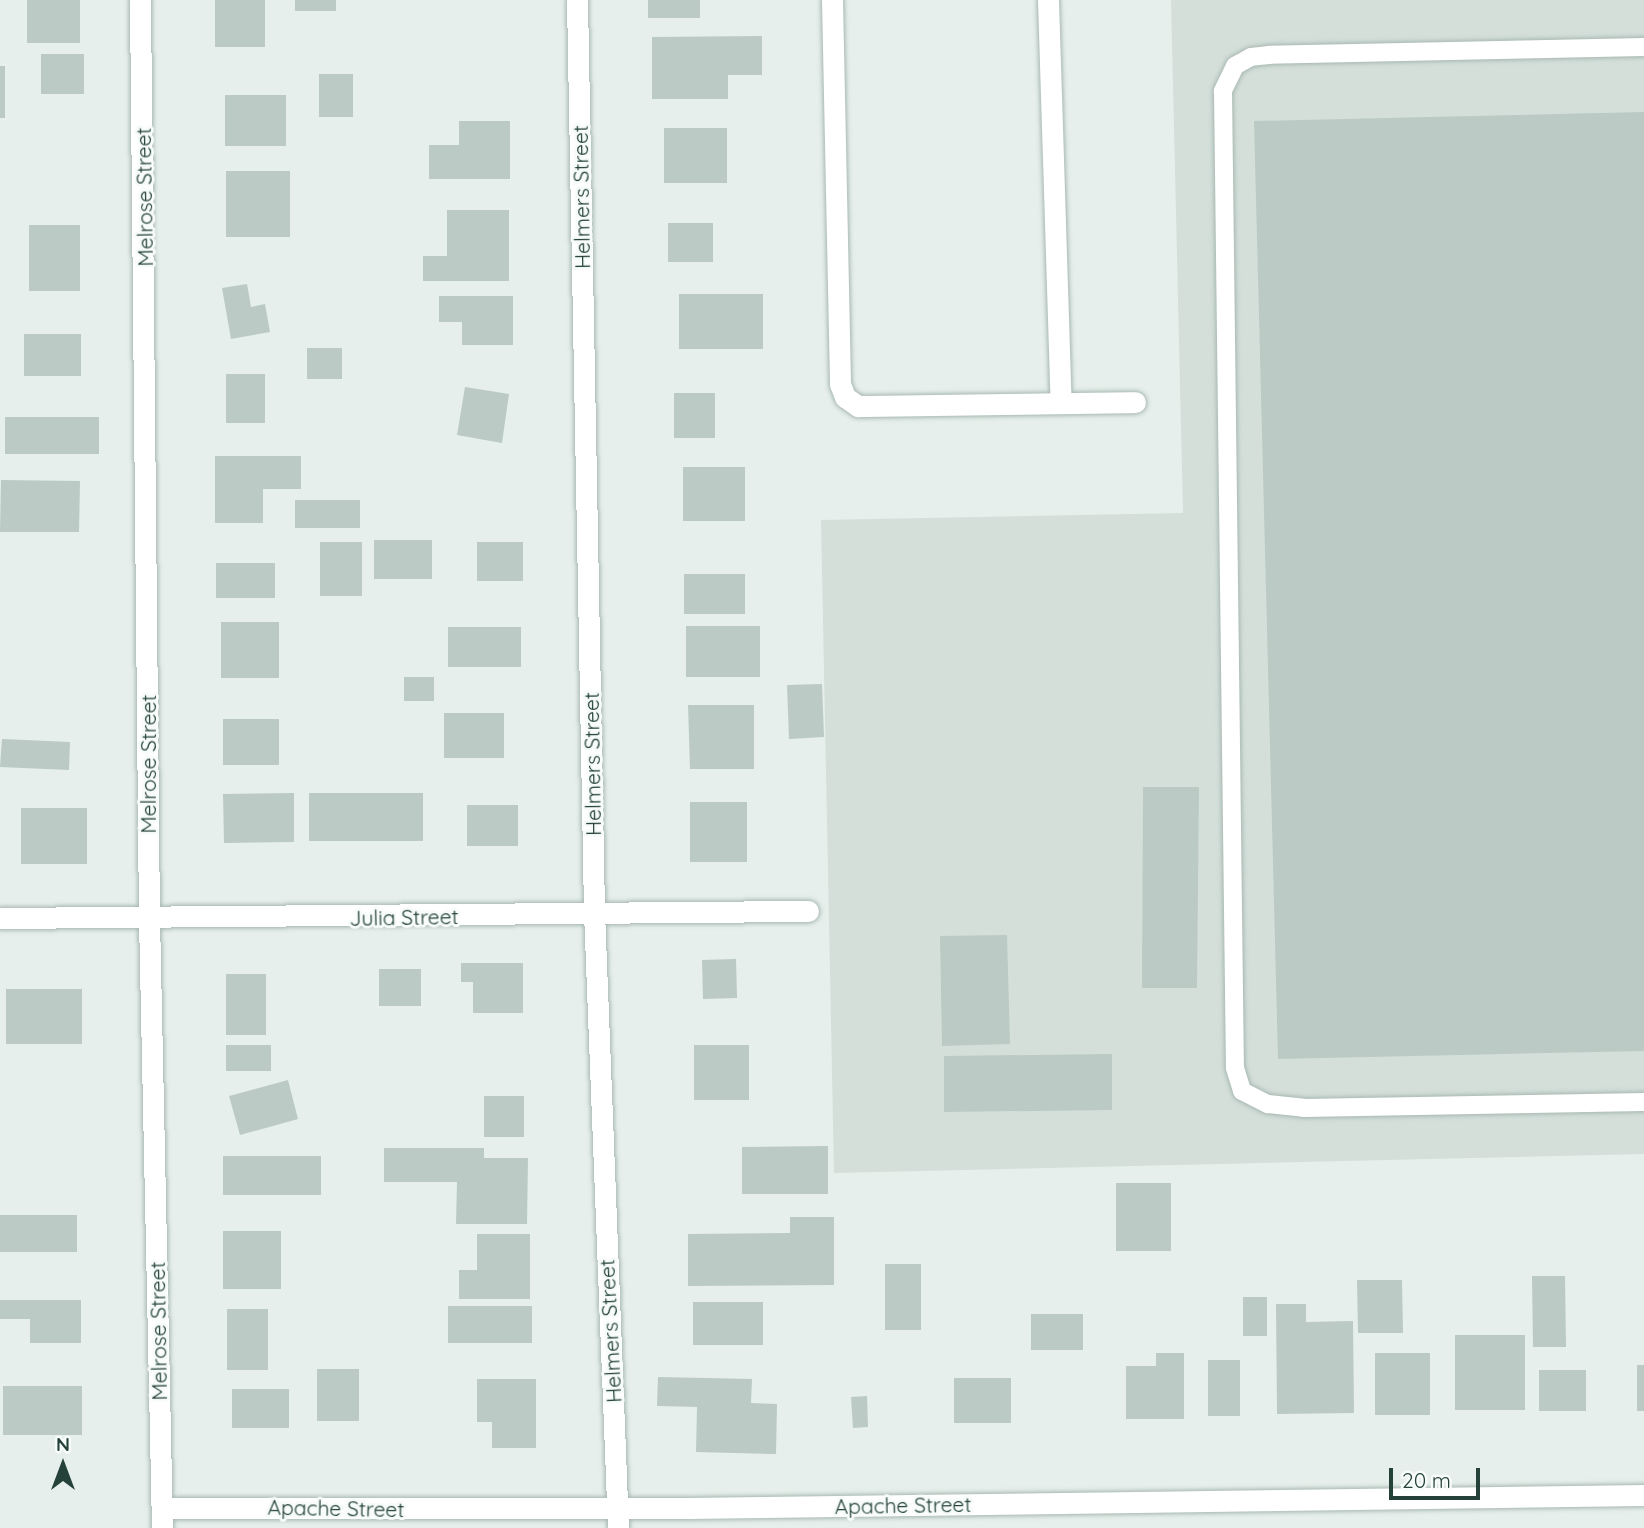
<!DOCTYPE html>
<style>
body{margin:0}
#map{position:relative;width:1644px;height:1528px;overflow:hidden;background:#e6efeb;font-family:Quicksand,sans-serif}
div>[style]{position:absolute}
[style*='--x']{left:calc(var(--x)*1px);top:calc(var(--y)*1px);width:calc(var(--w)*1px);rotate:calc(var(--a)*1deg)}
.built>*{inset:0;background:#d4dfda}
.building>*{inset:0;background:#bbcac4}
.roads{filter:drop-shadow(0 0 2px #a8b8b2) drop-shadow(0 0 2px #a8b8b2)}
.service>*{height:18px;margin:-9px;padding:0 9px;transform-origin:9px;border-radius:9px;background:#fff}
.minor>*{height:21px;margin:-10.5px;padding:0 10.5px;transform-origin:10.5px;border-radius:10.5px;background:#fff}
span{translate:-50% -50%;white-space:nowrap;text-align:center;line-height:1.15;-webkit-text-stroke:6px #f7fbf9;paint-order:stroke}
.street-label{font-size:21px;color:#24423a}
.north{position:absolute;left:28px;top:1430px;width:70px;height:70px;-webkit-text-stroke:5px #f7fbf9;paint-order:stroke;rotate:0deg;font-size:19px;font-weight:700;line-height:28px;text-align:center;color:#24423a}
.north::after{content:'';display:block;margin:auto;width:24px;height:32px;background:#24423a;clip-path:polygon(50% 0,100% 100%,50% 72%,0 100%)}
.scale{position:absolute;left:1389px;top:1468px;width:91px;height:32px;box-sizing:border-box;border:4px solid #24423a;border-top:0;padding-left:9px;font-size:21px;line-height:24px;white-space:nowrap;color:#24423a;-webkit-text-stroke:5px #f7fbf9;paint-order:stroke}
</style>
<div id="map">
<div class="built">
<i style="clip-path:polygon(1171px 0,1644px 0,1644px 1154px,834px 1173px,821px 520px,1183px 513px)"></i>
</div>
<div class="building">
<i style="clip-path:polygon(27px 0,80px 0,80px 43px,27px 43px)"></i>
<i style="clip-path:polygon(215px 0,265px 0,265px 47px,215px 47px)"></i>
<i style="clip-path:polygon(295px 0,336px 0,336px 11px,295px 11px)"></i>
<i style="clip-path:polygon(648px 0,700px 0,700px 18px,648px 18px)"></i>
<i style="clip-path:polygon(762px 36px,762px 75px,728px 75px,728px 99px,652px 99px,652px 37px)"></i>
<i style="clip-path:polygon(41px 54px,84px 54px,84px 94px,41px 94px)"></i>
<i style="clip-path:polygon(0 66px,5px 66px,5px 118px,0 118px)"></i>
<i style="clip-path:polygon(319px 74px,353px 74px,353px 117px,319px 117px)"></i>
<i style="clip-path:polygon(225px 95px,286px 95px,286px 146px,225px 146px)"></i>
<i style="clip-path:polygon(1644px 112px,1644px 1051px,1278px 1059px,1254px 121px)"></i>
<i style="clip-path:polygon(459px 121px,510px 121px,510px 179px,429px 179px,429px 145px,459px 145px)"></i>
<i style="clip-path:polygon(664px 128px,727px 128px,727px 183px,664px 183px)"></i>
<i style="clip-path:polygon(226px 171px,290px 171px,290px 237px,226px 237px)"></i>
<i style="clip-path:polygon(447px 210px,509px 210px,509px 281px,423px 281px,423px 256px,447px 256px)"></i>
<i style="clip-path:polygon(668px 223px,713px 223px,713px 262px,668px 262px)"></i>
<i style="clip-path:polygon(29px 225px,80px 225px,80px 291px,29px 291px)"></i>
<i style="clip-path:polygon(247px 284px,251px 307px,265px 304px,270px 332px,231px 339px,222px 288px)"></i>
<i style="clip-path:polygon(679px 294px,763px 294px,763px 349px,679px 349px)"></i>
<i style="clip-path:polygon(439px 296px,513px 296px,513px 345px,462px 345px,462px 322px,439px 322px)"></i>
<i style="clip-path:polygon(24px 334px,81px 334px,81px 376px,24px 376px)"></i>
<i style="clip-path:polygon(307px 348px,342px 348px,342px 379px,307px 379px)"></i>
<i style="clip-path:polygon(226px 374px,265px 374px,265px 423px,226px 423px)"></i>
<i style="clip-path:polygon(465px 387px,509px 394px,502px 443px,457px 435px)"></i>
<i style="clip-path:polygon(674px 393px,715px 393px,715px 438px,674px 438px)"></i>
<i style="clip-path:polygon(5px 417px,99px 417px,99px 454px,5px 454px)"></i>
<i style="clip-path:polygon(215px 456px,301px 456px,301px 489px,263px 489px,263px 523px,215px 523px)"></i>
<i style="clip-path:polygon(683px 467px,745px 467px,745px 521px,683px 521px)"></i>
<i style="clip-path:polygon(1px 480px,80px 481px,79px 532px,0 532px)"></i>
<i style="clip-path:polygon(295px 500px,360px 500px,360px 528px,295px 528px)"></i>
<i style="clip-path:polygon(374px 540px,432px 540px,432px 579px,374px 579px)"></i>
<i style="clip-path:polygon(320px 542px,362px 542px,362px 596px,320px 596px)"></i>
<i style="clip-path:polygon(477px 542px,523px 542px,523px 581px,477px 581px)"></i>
<i style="clip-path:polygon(216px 563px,275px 563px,275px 598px,216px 598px)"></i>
<i style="clip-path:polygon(684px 574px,745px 574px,745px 614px,684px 614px)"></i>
<i style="clip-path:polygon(221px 622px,279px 622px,279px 678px,221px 678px)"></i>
<i style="clip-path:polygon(686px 626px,760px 626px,760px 677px,686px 677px)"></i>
<i style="clip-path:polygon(448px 627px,521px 627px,521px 667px,448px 667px)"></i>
<i style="clip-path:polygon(404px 677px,434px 677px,434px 701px,404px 701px)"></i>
<i style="clip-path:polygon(822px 684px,824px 737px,789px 739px,787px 685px)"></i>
<i style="clip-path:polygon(688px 705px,754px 705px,754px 769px,690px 769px)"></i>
<i style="clip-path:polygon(444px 713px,504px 713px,504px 758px,444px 758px)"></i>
<i style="clip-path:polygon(223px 719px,279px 719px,279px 765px,223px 765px)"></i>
<i style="clip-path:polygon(2px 739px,70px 742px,69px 770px,0 767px)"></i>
<i style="clip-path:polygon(1143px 787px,1199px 787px,1197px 988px,1142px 988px)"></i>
<i style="clip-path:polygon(294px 793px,294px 842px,224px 843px,223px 794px)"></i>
<i style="clip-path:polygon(309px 793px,423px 793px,423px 841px,309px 841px)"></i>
<i style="clip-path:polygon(690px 802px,747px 802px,747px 862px,690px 862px)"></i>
<i style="clip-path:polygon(467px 805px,518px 805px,518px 846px,467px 846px)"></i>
<i style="clip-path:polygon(21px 808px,87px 808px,87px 864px,21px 864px)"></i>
<i style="clip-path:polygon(1007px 935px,1010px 1044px,942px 1046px,940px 936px)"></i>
<i style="clip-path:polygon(736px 959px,737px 998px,703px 999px,702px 960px)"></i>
<i style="clip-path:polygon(461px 963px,523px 963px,523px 1013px,473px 1013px,473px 982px,461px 982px)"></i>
<i style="clip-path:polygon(379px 969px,421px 969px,421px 1006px,379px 1006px)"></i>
<i style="clip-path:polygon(226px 974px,266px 974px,266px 1035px,226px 1035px)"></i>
<i style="clip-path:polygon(6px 989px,82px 989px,82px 1044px,6px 1044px)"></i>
<i style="clip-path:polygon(226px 1045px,271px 1045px,271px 1071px,226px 1071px)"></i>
<i style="clip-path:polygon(694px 1045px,749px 1045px,749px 1100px,694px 1100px)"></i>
<i style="clip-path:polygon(1112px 1054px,1112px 1110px,944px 1112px,944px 1056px)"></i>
<i style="clip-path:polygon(288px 1080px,298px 1119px,240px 1135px,229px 1096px)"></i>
<i style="clip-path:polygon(484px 1096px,524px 1096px,524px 1137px,484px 1137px)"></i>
<i style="clip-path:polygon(828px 1146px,828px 1194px,742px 1194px,742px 1147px)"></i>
<i style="clip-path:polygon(384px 1148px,484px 1148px,484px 1158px,528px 1158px,527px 1224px,456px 1224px,457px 1182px,384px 1182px)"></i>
<i style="clip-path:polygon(223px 1156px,321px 1156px,321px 1195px,223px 1195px)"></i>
<i style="clip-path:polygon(1116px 1183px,1171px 1183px,1171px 1251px,1116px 1251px)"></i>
<i style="clip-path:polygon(0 1215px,77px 1215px,77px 1252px,0 1252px)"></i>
<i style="clip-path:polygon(790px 1217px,834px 1217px,834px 1285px,688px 1286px,688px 1234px,790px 1233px)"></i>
<i style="clip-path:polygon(223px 1231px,281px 1231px,281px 1289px,223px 1289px)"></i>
<i style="clip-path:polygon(477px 1234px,530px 1234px,530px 1299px,459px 1299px,459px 1270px,477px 1270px)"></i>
<i style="clip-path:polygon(885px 1264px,921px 1264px,921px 1330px,885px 1330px)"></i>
<i style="clip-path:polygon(1532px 1276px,1565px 1276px,1566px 1347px,1533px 1347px)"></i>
<i style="clip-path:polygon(1357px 1280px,1402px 1280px,1403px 1333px,1358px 1333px)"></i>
<i style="clip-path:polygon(1243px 1297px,1267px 1297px,1267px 1336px,1243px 1336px)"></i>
<i style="clip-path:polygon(0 1300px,81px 1300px,81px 1343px,30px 1343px,30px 1319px,0 1319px)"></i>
<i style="clip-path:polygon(693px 1302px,763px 1302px,763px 1345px,693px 1345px)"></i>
<i style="clip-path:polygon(1276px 1304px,1306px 1304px,1306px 1322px,1353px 1321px,1354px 1413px,1277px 1414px)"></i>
<i style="clip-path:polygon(448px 1306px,532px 1306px,532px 1343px,448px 1343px)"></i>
<i style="clip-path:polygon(227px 1309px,268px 1309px,268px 1370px,227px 1370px)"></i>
<i style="clip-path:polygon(1031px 1314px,1083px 1314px,1083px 1350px,1031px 1350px)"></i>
<i style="clip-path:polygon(1455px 1335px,1525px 1335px,1525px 1410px,1455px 1410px)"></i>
<i style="clip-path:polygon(1156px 1353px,1184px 1353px,1184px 1419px,1126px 1419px,1126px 1366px,1156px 1366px)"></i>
<i style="clip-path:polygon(1375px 1353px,1430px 1353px,1430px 1415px,1375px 1415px)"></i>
<i style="clip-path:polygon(1208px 1360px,1240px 1360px,1240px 1416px,1208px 1416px)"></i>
<i style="clip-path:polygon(1637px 1365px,1644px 1365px,1644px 1411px,1637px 1411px)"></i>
<i style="clip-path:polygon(317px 1369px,359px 1369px,359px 1421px,317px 1421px)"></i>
<i style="clip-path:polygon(1539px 1370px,1586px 1370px,1586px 1411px,1539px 1411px)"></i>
<i style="clip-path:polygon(658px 1377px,752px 1379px,751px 1403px,777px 1404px,776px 1454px,696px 1452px,697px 1407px,657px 1406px)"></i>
<i style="clip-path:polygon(954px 1378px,1011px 1378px,1011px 1423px,954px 1423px)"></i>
<i style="clip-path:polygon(477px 1379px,536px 1379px,536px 1448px,492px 1448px,492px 1422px,477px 1422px)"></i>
<i style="clip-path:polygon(3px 1386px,82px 1386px,82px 1435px,3px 1435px)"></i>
<i style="clip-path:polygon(232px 1389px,289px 1389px,289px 1428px,232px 1428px)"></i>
<i style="clip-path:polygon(867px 1396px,868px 1427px,853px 1428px,851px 1397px)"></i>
</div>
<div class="roads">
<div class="service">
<i style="--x:1644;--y:47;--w:375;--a:178.8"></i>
<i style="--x:1269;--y:55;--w:18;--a:174"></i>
<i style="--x:1251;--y:57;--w:18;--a:151"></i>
<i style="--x:1235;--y:66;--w:28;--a:116"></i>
<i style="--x:1223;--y:91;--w:977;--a:89.3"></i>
<i style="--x:1235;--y:1068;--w:24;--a:73"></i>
<i style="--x:1242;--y:1091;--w:29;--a:27"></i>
<i style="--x:1268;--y:1104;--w:36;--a:6"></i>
<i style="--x:1304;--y:1108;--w:340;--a:-1"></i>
</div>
<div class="minor">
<i style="--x:140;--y:0;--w:918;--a:89.44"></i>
<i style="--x:149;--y:918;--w:610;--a:88.78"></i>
<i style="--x:577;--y:0;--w:912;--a:88.93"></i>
<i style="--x:594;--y:912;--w:616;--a:87.77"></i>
<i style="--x:832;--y:0;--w:384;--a:88.8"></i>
<i style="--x:840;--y:384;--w:14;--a:69"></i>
<i style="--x:845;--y:397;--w:16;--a:35"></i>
<i style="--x:858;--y:406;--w:277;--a:-0.8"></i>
<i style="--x:1048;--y:0;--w:403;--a:88.2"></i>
<i style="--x:0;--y:918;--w:808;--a:-0.5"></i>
<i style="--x:162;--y:1508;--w:527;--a:0"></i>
<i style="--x:689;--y:1508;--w:955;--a:-0.78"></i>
</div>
</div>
<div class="street-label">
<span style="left:144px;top:197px;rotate:-91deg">Melrose Street</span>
<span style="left:581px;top:197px;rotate:-91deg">Helmers Street</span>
<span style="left:148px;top:764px;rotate:-90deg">Melrose Street</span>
<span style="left:592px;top:764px;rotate:-91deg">Helmers Street</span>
<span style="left:404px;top:917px;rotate:-1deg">Julia Street</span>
<span style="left:158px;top:1331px;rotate:-91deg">Melrose Street</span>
<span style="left:610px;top:1331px;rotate:-93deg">Helmers Street</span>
<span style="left:903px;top:1505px;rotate:-1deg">Apache Street</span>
<span style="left:336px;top:1508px;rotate:1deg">Apache Street</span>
</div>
<div class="north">N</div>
<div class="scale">20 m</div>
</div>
